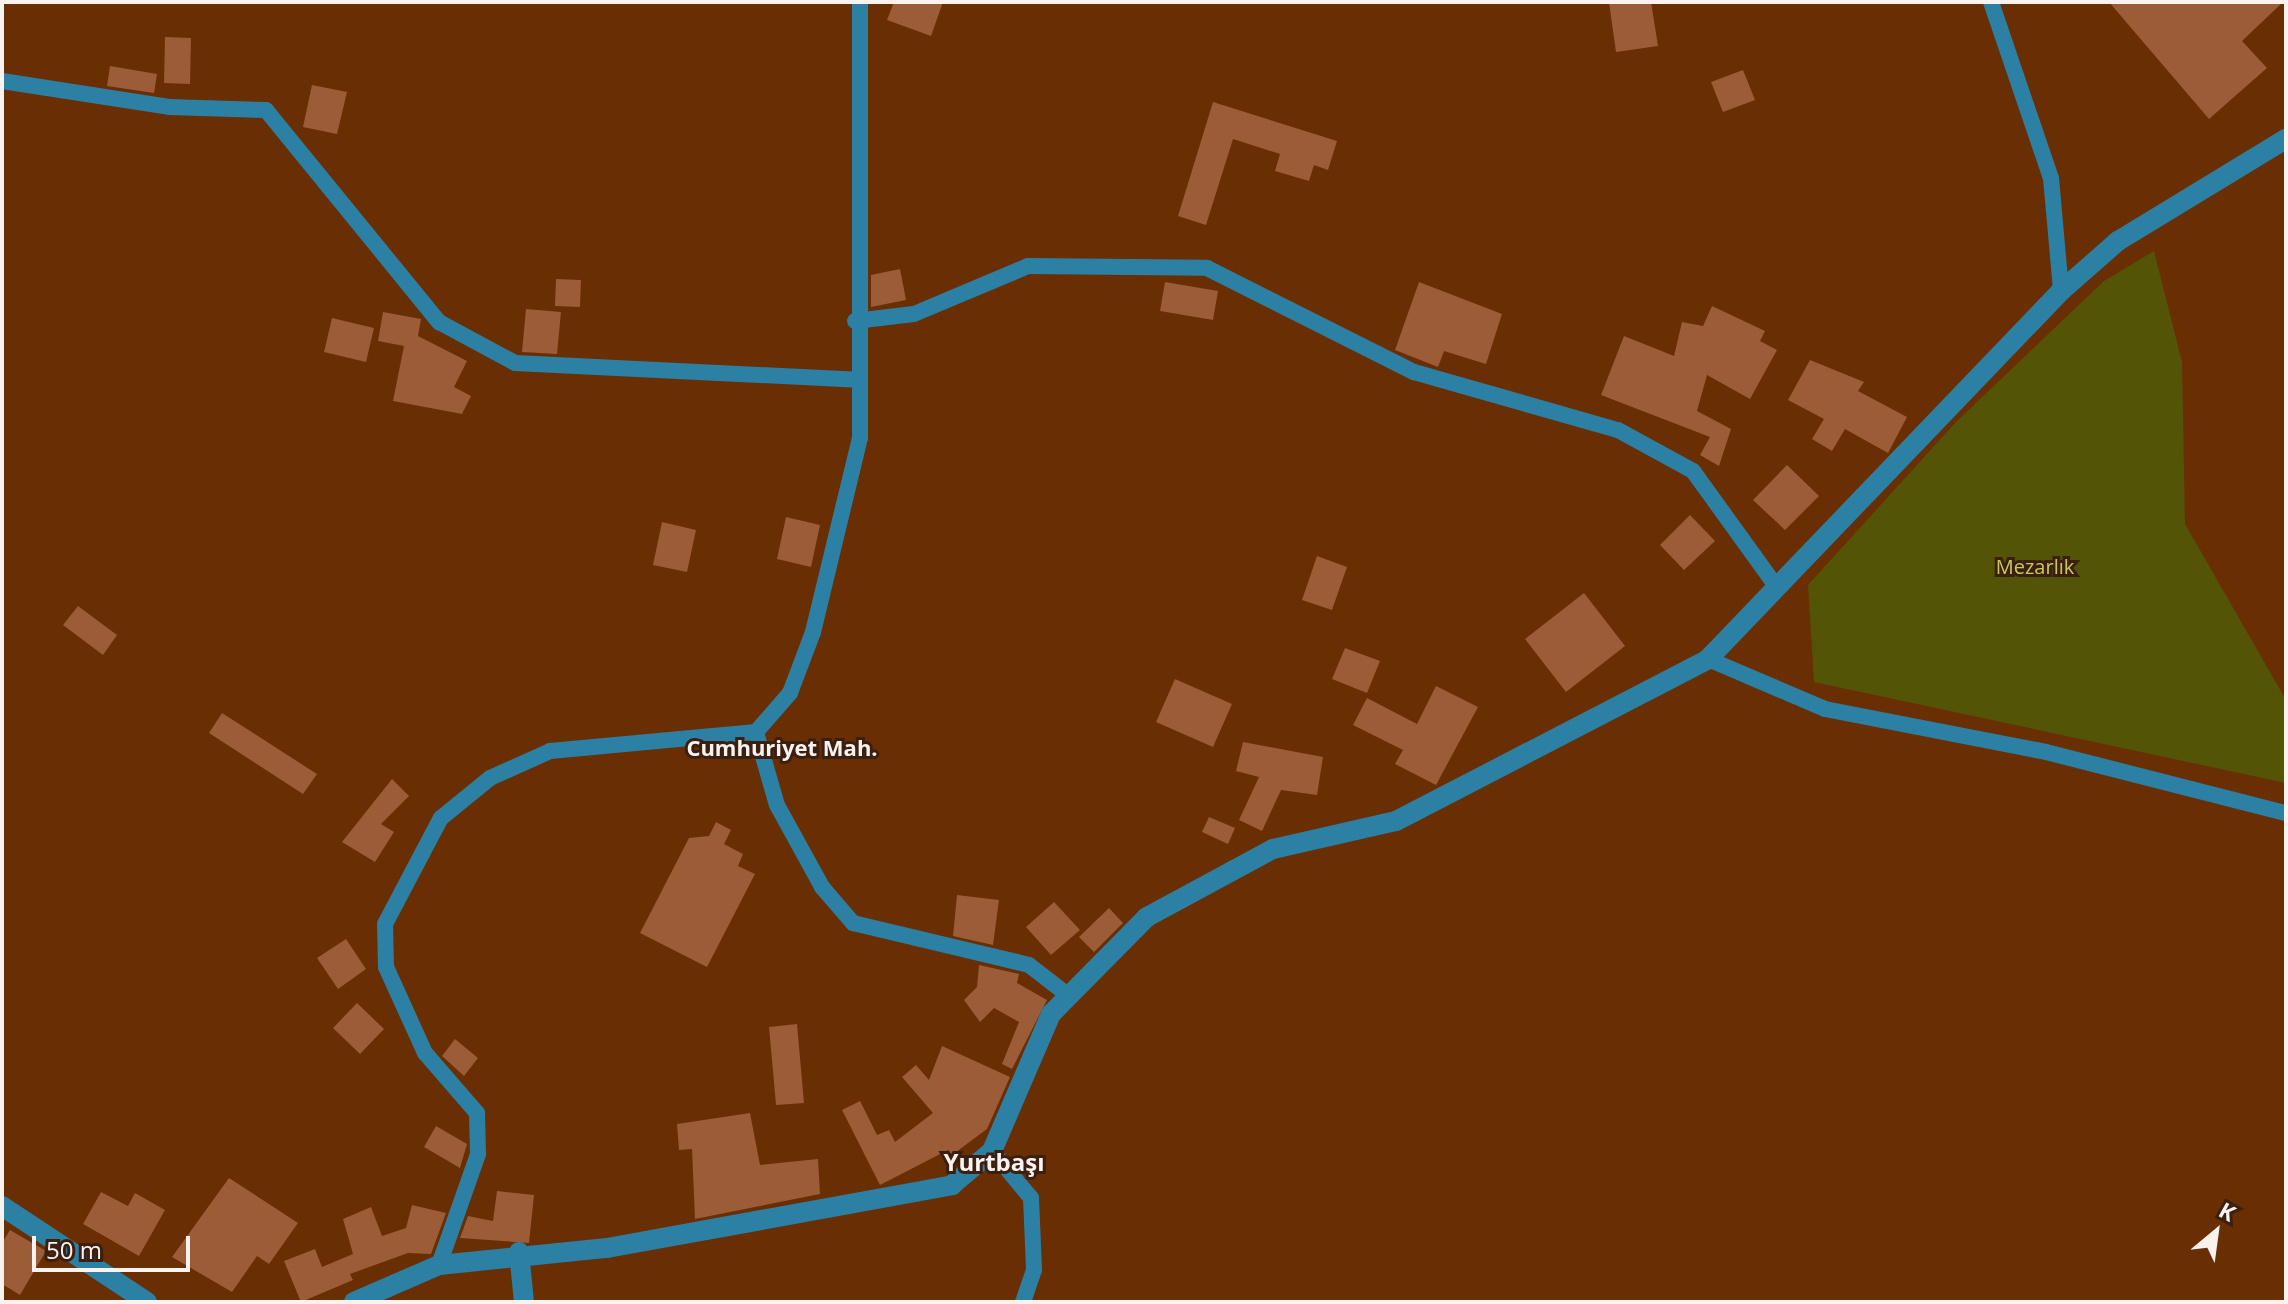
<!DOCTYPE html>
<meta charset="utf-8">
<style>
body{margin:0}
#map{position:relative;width:2288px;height:1304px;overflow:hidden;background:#692e02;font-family:"Open Sans",sans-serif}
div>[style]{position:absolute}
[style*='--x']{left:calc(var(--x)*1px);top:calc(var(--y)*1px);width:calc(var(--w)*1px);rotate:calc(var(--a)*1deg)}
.green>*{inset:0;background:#545407}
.building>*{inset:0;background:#9b5c37}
.minor>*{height:16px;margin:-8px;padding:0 8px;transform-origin:8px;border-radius:8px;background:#2b80a3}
.tertiary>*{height:20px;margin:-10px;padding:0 10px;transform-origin:10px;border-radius:10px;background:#2b80a3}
span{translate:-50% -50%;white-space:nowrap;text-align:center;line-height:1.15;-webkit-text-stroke:6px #3b2011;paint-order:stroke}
.park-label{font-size:20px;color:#cacb4d}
.neighbourhood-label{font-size:22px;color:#faf2ee;font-weight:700}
.quarter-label{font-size:24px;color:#faf2ee;font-weight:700}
.frame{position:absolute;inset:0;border:4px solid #faf2ee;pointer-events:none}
.north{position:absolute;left:2176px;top:1192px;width:80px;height:80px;-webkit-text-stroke:6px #3b2011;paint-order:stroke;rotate:29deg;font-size:22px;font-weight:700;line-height:32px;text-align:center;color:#faf2ee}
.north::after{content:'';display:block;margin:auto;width:28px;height:36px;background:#faf2ee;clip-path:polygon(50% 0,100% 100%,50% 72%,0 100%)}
.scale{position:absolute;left:32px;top:1236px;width:158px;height:36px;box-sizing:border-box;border:4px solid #faf2ee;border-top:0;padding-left:10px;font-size:24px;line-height:28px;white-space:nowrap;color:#faf2ee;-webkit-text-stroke:6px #3b2011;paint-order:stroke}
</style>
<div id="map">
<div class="green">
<i style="clip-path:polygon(2154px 251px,2182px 362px,2185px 524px,2286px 700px,2286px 783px,1814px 682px,1808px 585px,1956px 422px,2104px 281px)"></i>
</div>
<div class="building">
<i style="clip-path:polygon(894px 2px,943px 2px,931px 36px,887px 20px)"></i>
<i style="clip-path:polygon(1609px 2px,1651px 2px,1658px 46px,1616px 52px)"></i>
<i style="clip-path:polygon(2109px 2px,2283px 2px,2242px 41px,2267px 68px,2209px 119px)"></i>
<i style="clip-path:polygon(165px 37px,191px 38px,190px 84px,164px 83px)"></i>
<i style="clip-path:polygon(110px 66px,157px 74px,154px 93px,107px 86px)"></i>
<i style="clip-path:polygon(1743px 70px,1755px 100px,1723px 112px,1711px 82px)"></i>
<i style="clip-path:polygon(312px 85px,347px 92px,337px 134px,303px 127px)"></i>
<i style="clip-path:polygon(1213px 102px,1337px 141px,1328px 170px,1314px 165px,1309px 181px,1275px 171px,1280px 154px,1233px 139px,1206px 225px,1178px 216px)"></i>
<i style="clip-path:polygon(900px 269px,906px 300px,871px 307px,871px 275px)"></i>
<i style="clip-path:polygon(556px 279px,581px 280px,580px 307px,555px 306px)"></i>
<i style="clip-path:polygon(1165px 282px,1218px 291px,1213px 320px,1160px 311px)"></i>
<i style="clip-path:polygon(1419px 282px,1502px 314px,1486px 364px,1444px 351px,1438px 367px,1395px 350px)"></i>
<i style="clip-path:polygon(1712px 306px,1765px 331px,1760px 341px,1777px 350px,1750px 399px,1707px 375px,1697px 411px,1731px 429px,1719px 466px,1700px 455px,1710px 437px,1601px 395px,1624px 336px,1674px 356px,1682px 322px,1703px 326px)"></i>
<i style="clip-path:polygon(526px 309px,561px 312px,557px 354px,522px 352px)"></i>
<i style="clip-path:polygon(383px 312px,421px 319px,418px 336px,467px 361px,454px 387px,471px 396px,462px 414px,393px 401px,404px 346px,378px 341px)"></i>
<i style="clip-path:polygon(332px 318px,374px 328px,366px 362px,324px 352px)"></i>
<i style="clip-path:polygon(1810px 360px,1864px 382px,1858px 391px,1907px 417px,1888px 453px,1845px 429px,1832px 451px,1812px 439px,1824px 419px,1788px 400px)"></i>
<i style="clip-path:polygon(1787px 465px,1819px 496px,1785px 530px,1753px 500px)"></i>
<i style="clip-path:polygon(1690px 515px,1715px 541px,1684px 570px,1660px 545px)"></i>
<i style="clip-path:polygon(786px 517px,820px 525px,811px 567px,777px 559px)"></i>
<i style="clip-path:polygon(662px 522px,696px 530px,687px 572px,653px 565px)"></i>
<i style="clip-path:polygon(1317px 556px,1347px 567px,1332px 610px,1302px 600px)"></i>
<i style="clip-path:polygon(1584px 593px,1625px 646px,1566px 692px,1525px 639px)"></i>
<i style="clip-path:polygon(78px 606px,117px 635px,103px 655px,63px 625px)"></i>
<i style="clip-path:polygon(1345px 648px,1380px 661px,1367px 693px,1332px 679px)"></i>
<i style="clip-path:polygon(1175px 679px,1232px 704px,1213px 747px,1156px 722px)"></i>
<i style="clip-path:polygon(1436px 686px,1478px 707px,1436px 785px,1395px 764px,1403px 750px,1353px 725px,1367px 698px,1417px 724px)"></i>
<i style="clip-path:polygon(222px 713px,317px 774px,303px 794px,209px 733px)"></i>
<i style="clip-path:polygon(1243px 742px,1323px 757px,1317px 795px,1281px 790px,1262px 831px,1239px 820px,1259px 777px,1236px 771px)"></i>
<i style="clip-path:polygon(392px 779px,409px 796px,381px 824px,394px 832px,375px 862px,342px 842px)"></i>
<i style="clip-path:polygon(1209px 817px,1235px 828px,1228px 844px,1202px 832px)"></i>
<i style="clip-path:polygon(716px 822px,731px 830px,724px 844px,743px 854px,738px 866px,755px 874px,707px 967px,640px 933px,689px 838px,709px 836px)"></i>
<i style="clip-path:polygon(957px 895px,999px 900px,993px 945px,953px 936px)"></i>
<i style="clip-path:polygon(1054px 902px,1080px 930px,1051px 955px,1026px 927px)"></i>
<i style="clip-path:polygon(1109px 908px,1123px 923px,1094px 952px,1079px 937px)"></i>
<i style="clip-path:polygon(346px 939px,366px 969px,338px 989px,317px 958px)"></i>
<i style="clip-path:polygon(979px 965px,1019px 974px,1017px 983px,1047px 1000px,1012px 1069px,1002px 1064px,1019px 1022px,994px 1008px,980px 1022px,964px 1000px,977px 987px)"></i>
<i style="clip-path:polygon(357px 1003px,384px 1029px,360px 1054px,333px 1028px)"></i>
<i style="clip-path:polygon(797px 1024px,804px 1103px,776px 1105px,769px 1027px)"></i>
<i style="clip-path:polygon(455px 1039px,478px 1058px,464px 1076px,442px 1056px)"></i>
<i style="clip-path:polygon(942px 1046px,1010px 1077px,987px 1129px,952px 1155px,948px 1150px,880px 1185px,842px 1110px,860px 1101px,877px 1135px,889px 1130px,895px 1142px,933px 1113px,902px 1077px,916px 1065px,929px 1080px)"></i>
<i style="clip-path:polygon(750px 1113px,760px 1165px,818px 1159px,820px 1194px,695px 1219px,692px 1149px,679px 1150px,677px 1124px)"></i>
<i style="clip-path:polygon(436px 1126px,467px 1144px,460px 1168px,424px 1147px)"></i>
<i style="clip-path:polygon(229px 1178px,298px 1223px,269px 1264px,257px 1256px,232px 1292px,172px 1257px)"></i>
<i style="clip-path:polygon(497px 1191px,534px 1195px,529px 1243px,460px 1238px,468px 1216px,493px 1221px)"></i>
<i style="clip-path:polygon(101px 1192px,128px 1206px,135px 1193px,165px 1210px,139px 1256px,83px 1224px)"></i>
<i style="clip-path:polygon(412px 1205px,446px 1213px,431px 1254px,408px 1253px,350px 1274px,353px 1280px,301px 1302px,284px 1261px,315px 1249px,322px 1267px,353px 1254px,343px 1219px,371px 1207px,382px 1236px,406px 1228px)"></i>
<i style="clip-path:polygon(10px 1230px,46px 1251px,20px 1295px,2px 1284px,2px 1243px)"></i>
</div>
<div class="minor">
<i style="--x:1991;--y:2;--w:186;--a:71.2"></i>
<i style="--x:2051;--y:178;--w:113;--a:84.9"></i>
<i style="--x:2;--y:81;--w:169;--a:8.8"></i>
<i style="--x:169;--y:107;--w:97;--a:1.8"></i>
<i style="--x:266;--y:110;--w:274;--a:50.8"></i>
<i style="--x:439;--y:322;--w:86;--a:28.3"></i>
<i style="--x:515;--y:363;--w:343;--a:2.8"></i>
<i style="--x:855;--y:321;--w:59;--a:-6.8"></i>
<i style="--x:914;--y:314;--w:124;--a:-22.8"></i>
<i style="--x:1028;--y:266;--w:179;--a:0.6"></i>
<i style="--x:1207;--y:268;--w:232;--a:26.7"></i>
<i style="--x:1414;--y:372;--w:212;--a:15.9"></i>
<i style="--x:1618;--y:430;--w:85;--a:28.7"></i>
<i style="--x:1693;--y:471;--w:145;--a:54.2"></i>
<i style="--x:1708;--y:659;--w:127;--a:23.1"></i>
<i style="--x:1825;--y:709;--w:225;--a:11"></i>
<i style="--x:2046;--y:752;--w:248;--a:14.3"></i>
<i style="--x:756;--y:732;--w:76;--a:74"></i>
<i style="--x:777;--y:805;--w:94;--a:61.2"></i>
<i style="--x:822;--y:887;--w:48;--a:49.3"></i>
<i style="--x:853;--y:923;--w:181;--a:13.4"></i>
<i style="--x:1029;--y:965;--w:51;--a:37.8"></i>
<i style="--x:992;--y:1151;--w:61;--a:50.3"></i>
<i style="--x:1031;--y:1198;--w:72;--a:87.6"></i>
<i style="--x:1034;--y:1270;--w:34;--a:109"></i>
<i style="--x:439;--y:1265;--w:118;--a:-70.6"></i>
<i style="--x:478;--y:1154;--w:41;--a:-91.4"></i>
<i style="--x:477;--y:1113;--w:79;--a:-130.9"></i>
<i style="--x:425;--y:1053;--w:94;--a:-114.4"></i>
<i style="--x:386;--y:967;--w:43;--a:-91.3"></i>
<i style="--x:385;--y:924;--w:120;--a:-62.2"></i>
<i style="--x:441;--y:818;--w:63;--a:-39.2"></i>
<i style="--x:490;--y:778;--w:66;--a:-24.2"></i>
<i style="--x:550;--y:751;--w:207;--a:-5.3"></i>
<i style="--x:756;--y:732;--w:52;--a:-48.9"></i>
<i style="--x:790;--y:693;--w:65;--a:-69.3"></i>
<i style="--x:813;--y:632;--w:200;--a:-76.4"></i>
<i style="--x:860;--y:438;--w:436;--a:-90"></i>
</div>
<div class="tertiary">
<i style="--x:2;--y:1206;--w:174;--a:33.5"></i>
<i style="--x:519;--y:1252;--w:50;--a:84.3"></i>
<i style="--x:354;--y:1302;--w:93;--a:-23.5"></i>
<i style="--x:439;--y:1265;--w:169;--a:-5.8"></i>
<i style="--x:607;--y:1248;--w:351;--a:-10.3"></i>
<i style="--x:952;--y:1185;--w:52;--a:-40.4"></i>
<i style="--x:992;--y:1151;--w:149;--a:-66.7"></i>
<i style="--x:1051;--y:1014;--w:136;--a:-45.3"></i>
<i style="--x:1147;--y:917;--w:143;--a:-28.4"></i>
<i style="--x:1273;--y:849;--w:126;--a:-12.8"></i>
<i style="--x:1396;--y:821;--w:352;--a:-27.4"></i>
<i style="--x:1708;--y:659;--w:510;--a:-46.19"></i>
<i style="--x:2061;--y:291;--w:76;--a:-41.3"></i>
<i style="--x:2118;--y:241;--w:197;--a:-31.3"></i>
</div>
<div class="park-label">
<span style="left:2035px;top:566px">Mezarlık</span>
</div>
<div class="neighbourhood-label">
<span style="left:782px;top:748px">Cumhuriyet Mah.</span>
</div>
<div class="quarter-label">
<span style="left:994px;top:1162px">Yurtbaşı</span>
</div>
<div class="frame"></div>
<div class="north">K</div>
<div class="scale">50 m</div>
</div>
